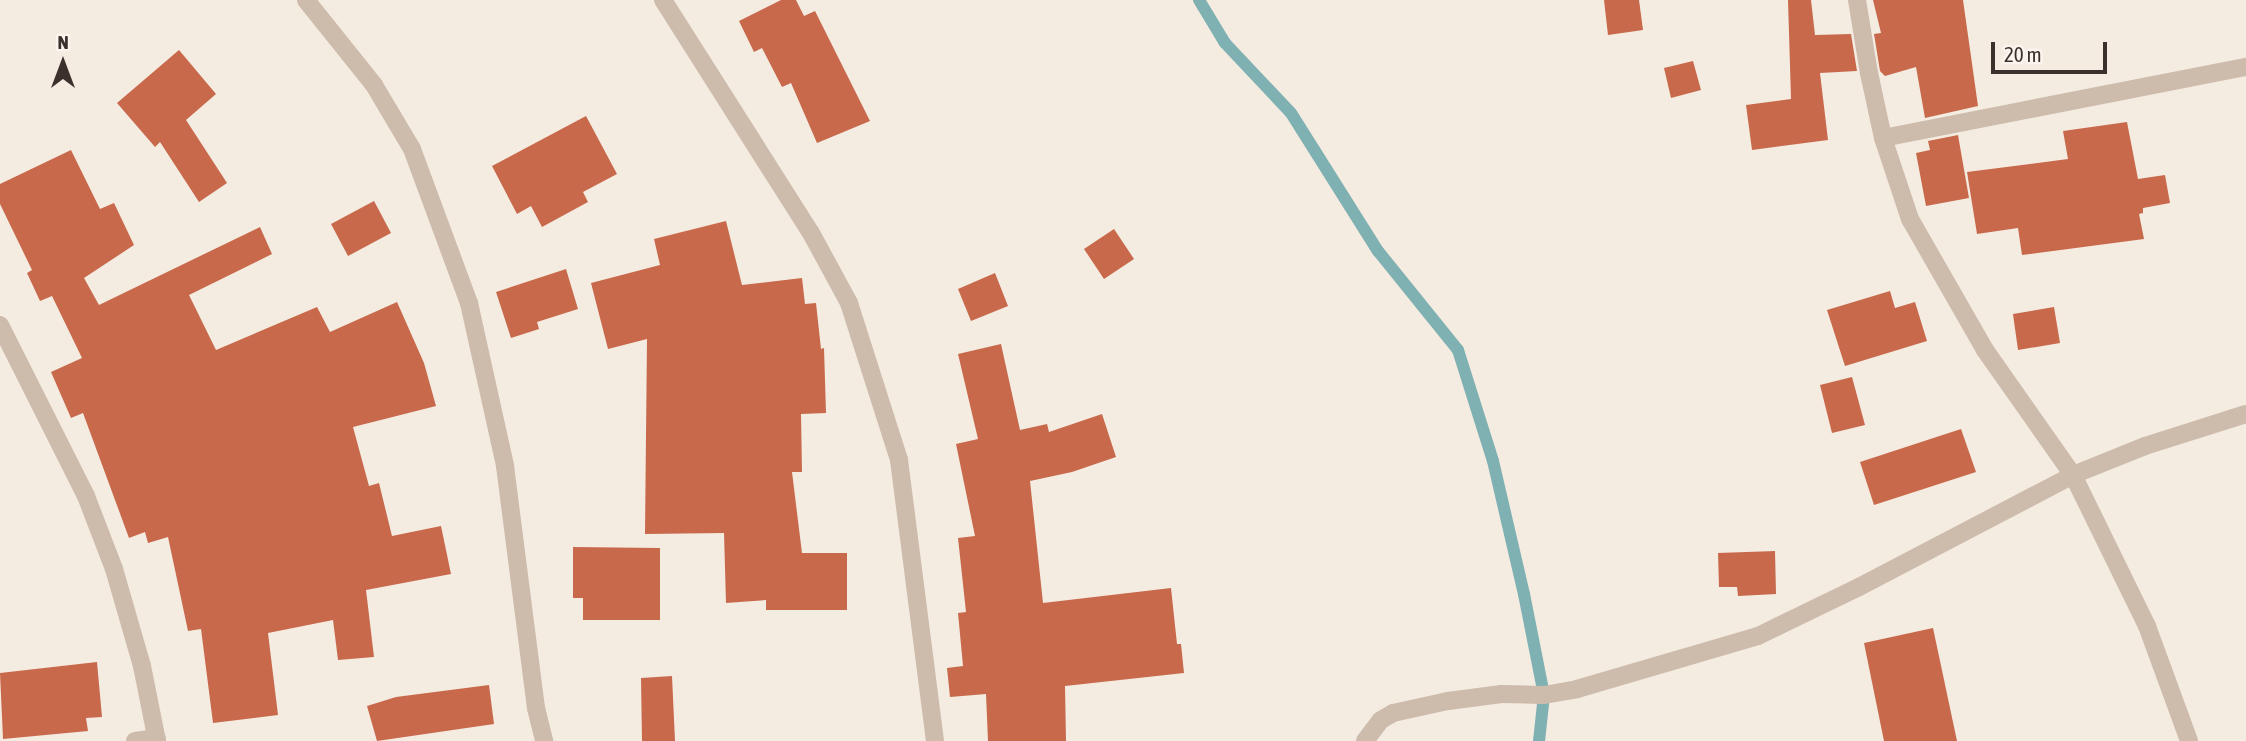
<!DOCTYPE html>
<style>
body{margin:0}
#map{position:relative;width:2246px;height:741px;overflow:hidden;background:#f4ebe1;font-family:"Asap Condensed",sans-serif}
div>[style]{position:absolute}
[style*='--x']{left:calc(var(--x)*1px);top:calc(var(--y)*1px);width:calc(var(--w)*1px);rotate:calc(var(--a)*1deg)}
.stream>*{height:12px;margin:-6px;padding:0 6px;transform-origin:6px;border-radius:6px;background:#7fb0b2}
.building>*{inset:0;background:#c8694b}
.street>*{height:18px;margin:-9px;padding:0 9px;transform-origin:9px;border-radius:9px;background:#cdbbac}
span{translate:-50% -50%;white-space:nowrap;text-align:center;line-height:1.15;-webkit-text-stroke:5px #fbf5ee;paint-order:stroke}
.north{position:absolute;left:28px;top:28px;width:70px;height:70px;-webkit-text-stroke:5px #fbf5ee;paint-order:stroke;rotate:0deg;font-size:19px;font-weight:700;line-height:28px;text-align:center;color:#3b302b}
.north::after{content:'';display:block;margin:auto;width:24px;height:32px;background:#3b302b;clip-path:polygon(50% 0,100% 100%,50% 72%,0 100%)}
.scale{position:absolute;left:1991px;top:42px;width:116px;height:32px;box-sizing:border-box;border:4px solid #3b302b;border-top:0;padding-left:9px;font-size:21px;line-height:24px;white-space:nowrap;color:#3b302b;-webkit-text-stroke:5px #fbf5ee;paint-order:stroke}
</style>
<div id="map">
<div class="stream">
<i style="--x:1199;--y:0;--w:50;--a:58.8"></i>
<i style="--x:1225;--y:43;--w:96;--a:46.7"></i>
<i style="--x:1291;--y:113;--w:163;--a:57.8"></i>
<i style="--x:1378;--y:251;--w:127;--a:51.1"></i>
<i style="--x:1458;--y:350;--w:116;--a:72.5"></i>
<i style="--x:1493;--y:461;--w:137;--a:76.9"></i>
<i style="--x:1524;--y:594;--w:103;--a:78.8"></i>
<i style="--x:1544;--y:695;--w:46;--a:96.2"></i>
</div>
<div class="building">
<i style="clip-path:polygon(781px 0,796px 0,804px 16px,815px 11px,870px 121px,817px 143px,791px 83px,782px 87px,762px 48px,754px 52px,739px 21px)"></i>
<i style="clip-path:polygon(1604px 0,1639px 0,1643px 30px,1608px 35px)"></i>
<i style="clip-path:polygon(1788px 0,1811px 0,1815px 35px,1851px 34px,1857px 71px,1820px 73px,1828px 140px,1752px 150px,1746px 105px,1791px 99px)"></i>
<i style="clip-path:polygon(1873px 0,1963px 0,1978px 106px,1925px 118px,1916px 67px,1885px 76px,1880px 71px,1874px 34px,1881px 33px)"></i>
<i style="clip-path:polygon(179px 50px,216px 94px,186px 120px,227px 183px,199px 202px,160px 142px,155px 147px,117px 103px)"></i>
<i style="clip-path:polygon(1693px 61px,1701px 90px,1671px 98px,1664px 68px)"></i>
<i style="clip-path:polygon(586px 116px,617px 174px,583px 192px,588px 202px,542px 227px,531px 206px,517px 214px,492px 166px)"></i>
<i style="clip-path:polygon(2127px 122px,2138px 179px,2165px 175px,2170px 203px,2143px 208px,2143px 213px,2139px 214px,2144px 239px,2022px 255px,2018px 228px,1977px 234px,1967px 172px,2068px 159px,2063px 131px)"></i>
<i style="clip-path:polygon(1958px 135px,1969px 198px,1926px 206px,1916px 153px,1930px 150px,1928px 141px)"></i>
<i style="clip-path:polygon(71px 150px,100px 209px,114px 203px,134px 245px,84px 278px,99px 305px,260px 227px,272px 254px,189px 295px,216px 350px,317px 307px,330px 332px,397px 302px,424px 363px,436px 406px,353px 427px,369px 486px,379px 483px,392px 536px,441px 526px,451px 574px,366px 590px,374px 657px,338px 660px,333px 620px,268px 633px,278px 715px,213px 723px,201px 629px,188px 631px,168px 537px,148px 543px,145px 532px,129px 538px,83px 413px,71px 418px,51px 372px,82px 358px,52px 296px,40px 301px,27px 273px,32px 270px,0 204px,0 184px)"></i>
<i style="clip-path:polygon(374px 201px,391px 233px,348px 256px,331px 224px)"></i>
<i style="clip-path:polygon(726px 221px,742px 285px,802px 278px,805px 304px,816px 303px,821px 349px,824px 348px,826px 413px,801px 414px,802px 472px,792px 472px,802px 553px,847px 553px,847px 610px,766px 610px,766px 600px,726px 603px,724px 533px,645px 534px,647px 339px,608px 349px,591px 283px,660px 265px,654px 239px)"></i>
<i style="clip-path:polygon(1114px 229px,1134px 259px,1104px 279px,1084px 249px)"></i>
<i style="clip-path:polygon(566px 269px,578px 309px,537px 322px,539px 329px,511px 338px,496px 292px)"></i>
<i style="clip-path:polygon(995px 273px,1008px 306px,971px 321px,958px 289px)"></i>
<i style="clip-path:polygon(1890px 291px,1895px 308px,1915px 302px,1927px 341px,1845px 366px,1827px 310px)"></i>
<i style="clip-path:polygon(2054px 307px,2060px 343px,2018px 350px,2013px 314px)"></i>
<i style="clip-path:polygon(1001px 344px,1020px 430px,1047px 424px,1049px 432px,1102px 414px,1116px 457px,1072px 472px,1030px 481px,1043px 603px,1171px 588px,1177px 644px,1181px 644px,1184px 673px,1065px 686px,1066px 741px,988px 741px,986px 694px,950px 697px,947px 668px,963px 666px,958px 613px,966px 612px,958px 538px,975px 536px,956px 444px,978px 439px,958px 354px)"></i>
<i style="clip-path:polygon(1852px 377px,1865px 425px,1832px 433px,1820px 385px)"></i>
<i style="clip-path:polygon(1961px 429px,1976px 472px,1874px 505px,1860px 462px)"></i>
<i style="clip-path:polygon(573px 547px,660px 548px,660px 620px,583px 620px,583px 598px,573px 598px)"></i>
<i style="clip-path:polygon(1775px 551px,1776px 594px,1738px 596px,1737px 587px,1719px 587px,1718px 553px)"></i>
<i style="clip-path:polygon(1933px 628px,1957px 741px,1884px 741px,1864px 643px)"></i>
<i style="clip-path:polygon(97px 662px,102px 717px,86px 718px,88px 731px,3px 739px,0 673px)"></i>
<i style="clip-path:polygon(672px 676px,675px 741px,642px 741px,641px 678px)"></i>
<i style="clip-path:polygon(489px 685px,494px 724px,377px 741px,367px 706px,396px 697px)"></i>
</div>
<div class="street">
<i style="--x:306;--y:0;--w:109;--a:51.3"></i>
<i style="--x:374;--y:85;--w:74;--a:59.3"></i>
<i style="--x:412;--y:149;--w:164;--a:69.7"></i>
<i style="--x:469;--y:303;--w:167;--a:77.5"></i>
<i style="--x:505;--y:466;--w:244;--a:82.7"></i>
<i style="--x:536;--y:708;--w:34;--a:76"></i>
<i style="--x:663;--y:0;--w:276;--a:57.6"></i>
<i style="--x:811;--y:233;--w:80;--a:61.5"></i>
<i style="--x:849;--y:303;--w:165;--a:72.3"></i>
<i style="--x:899;--y:460;--w:283;--a:82.7"></i>
<i style="--x:1857;--y:0;--w:74;--a:80.7"></i>
<i style="--x:1869;--y:73;--w:66;--a:77.8"></i>
<i style="--x:1883;--y:138;--w:85;--a:71.6"></i>
<i style="--x:1910;--y:219;--w:151;--a:60.2"></i>
<i style="--x:1985;--y:350;--w:153;--a:54.9"></i>
<i style="--x:2073;--y:475;--w:168;--a:63.9"></i>
<i style="--x:2147;--y:626;--w:122;--a:69.9"></i>
<i style="--x:1883;--y:138;--w:370;--a:-11.1"></i>
<i style="--x:0;--y:325;--w:191;--a:63.3"></i>
<i style="--x:86;--y:496;--w:78;--a:69"></i>
<i style="--x:114;--y:569;--w:101;--a:73.9"></i>
<i style="--x:142;--y:666;--w:76;--a:78.7"></i>
<i style="--x:135;--y:741;--w:22;--a:-8"></i>
<i style="--x:1365;--y:741;--w:26;--a:-53"></i>
<i style="--x:1381;--y:720;--w:14;--a:-30"></i>
<i style="--x:1393;--y:713;--w:56;--a:-12.3"></i>
<i style="--x:1448;--y:701;--w:54;--a:-7.4"></i>
<i style="--x:1502;--y:694;--w:42;--a:1.4"></i>
<i style="--x:1544;--y:695;--w:34;--a:-10"></i>
<i style="--x:1577;--y:689;--w:189;--a:-16.3"></i>
<i style="--x:1758;--y:636;--w:112;--a:-25.9"></i>
<i style="--x:1859;--y:587;--w:242;--a:-27.6"></i>
<i style="--x:2073;--y:475;--w:78;--a:-21.9"></i>
<i style="--x:2145;--y:446;--w:106;--a:-17.6"></i>
</div>
<div class="north">N</div>
<div class="scale">20 m</div>
</div>
